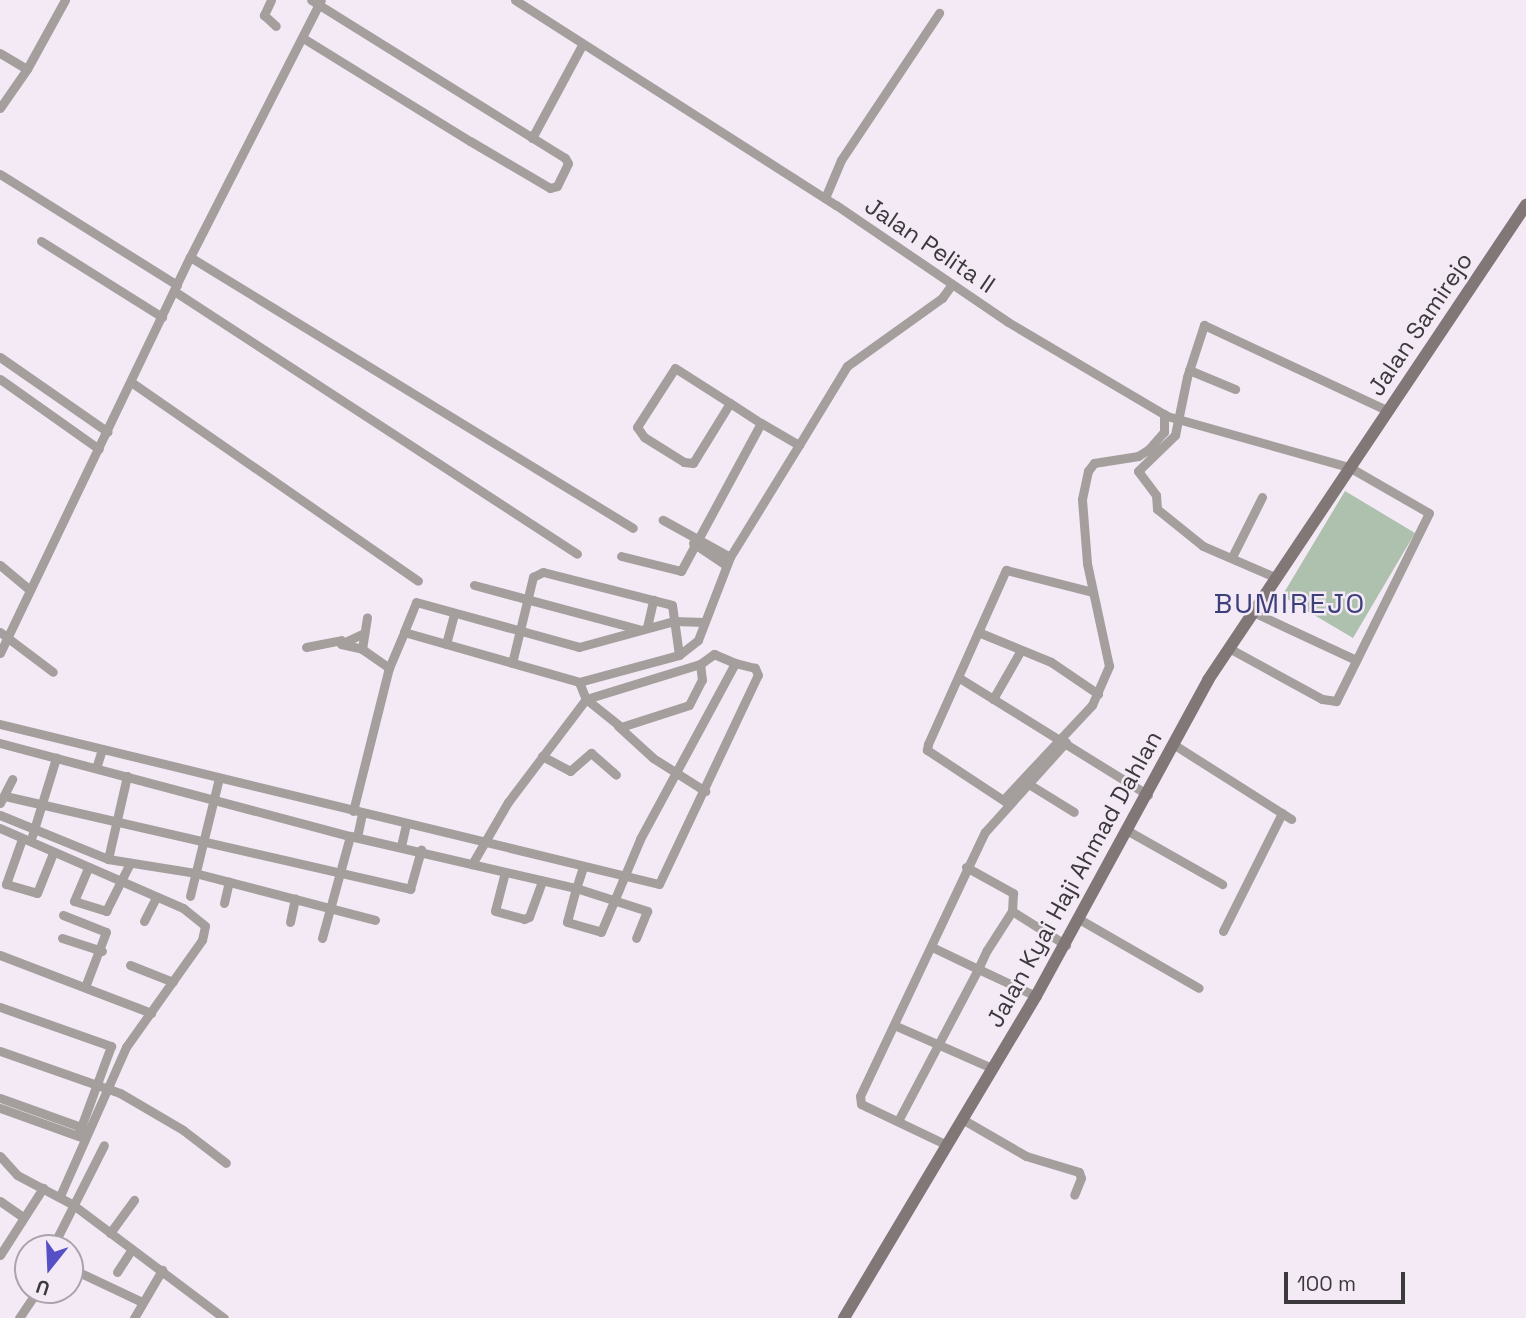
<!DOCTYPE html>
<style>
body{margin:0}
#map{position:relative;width:1526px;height:1318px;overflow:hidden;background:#f3eaf6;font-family:"Space Grotesk",sans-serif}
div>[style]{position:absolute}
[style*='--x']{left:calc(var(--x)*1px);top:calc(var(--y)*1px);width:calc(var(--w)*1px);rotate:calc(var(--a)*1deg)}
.green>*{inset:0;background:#aec0ae}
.street>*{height:9px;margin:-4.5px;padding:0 4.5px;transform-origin:4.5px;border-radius:4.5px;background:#a49e9d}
.secondary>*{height:12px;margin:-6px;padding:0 6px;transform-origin:6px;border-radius:6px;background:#807776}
span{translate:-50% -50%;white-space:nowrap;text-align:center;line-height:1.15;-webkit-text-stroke:5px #f3eaf6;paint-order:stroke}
.street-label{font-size:24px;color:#3c393d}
.quarter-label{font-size:28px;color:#3d3f7b;letter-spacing:2px}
.north{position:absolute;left:14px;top:1234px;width:70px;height:70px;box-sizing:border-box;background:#f3eaf6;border:2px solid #aaa3ac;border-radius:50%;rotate:198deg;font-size:19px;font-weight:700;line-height:28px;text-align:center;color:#3c393d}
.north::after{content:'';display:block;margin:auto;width:24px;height:32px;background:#5650c7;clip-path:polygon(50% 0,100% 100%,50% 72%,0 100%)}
.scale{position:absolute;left:1284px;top:1272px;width:121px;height:32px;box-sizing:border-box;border:4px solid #3c393d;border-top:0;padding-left:9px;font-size:21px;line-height:24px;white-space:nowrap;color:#3c393d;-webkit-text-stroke:5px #f3eaf6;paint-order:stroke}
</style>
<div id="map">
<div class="green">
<i style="clip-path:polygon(1345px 491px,1415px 533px,1353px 638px,1282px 596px)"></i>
</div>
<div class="street">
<i style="--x:271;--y:0;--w:17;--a:115"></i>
<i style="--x:264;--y:15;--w:16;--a:43"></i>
<i style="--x:515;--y:0;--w:381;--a:32.6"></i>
<i style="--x:836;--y:205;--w:208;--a:34.2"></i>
<i style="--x:1008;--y:322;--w:185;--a:30.6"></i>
<i style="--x:1167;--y:416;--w:189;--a:15.7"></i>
<i style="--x:1349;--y:467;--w:92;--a:29.9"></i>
<i style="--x:1429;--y:513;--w:210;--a:116.3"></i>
<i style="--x:1336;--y:701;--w:14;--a:-172"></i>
<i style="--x:1322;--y:699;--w:106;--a:-151.3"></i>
<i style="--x:303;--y:38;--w:196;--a:31.7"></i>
<i style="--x:470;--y:141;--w:93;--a:30.4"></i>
<i style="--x:550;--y:188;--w:7;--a:-16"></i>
<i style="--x:557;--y:186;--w:25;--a:-64"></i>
<i style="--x:568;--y:163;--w:6;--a:-121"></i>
<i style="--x:565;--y:158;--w:299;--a:-148.1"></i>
<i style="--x:0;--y:53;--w:31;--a:31"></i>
<i style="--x:27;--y:69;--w:79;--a:-61.2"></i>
<i style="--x:0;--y:108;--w:47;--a:-55.3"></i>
<i style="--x:532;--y:138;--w:106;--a:-61.7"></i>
<i style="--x:0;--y:174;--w:209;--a:32.1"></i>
<i style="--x:825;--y:198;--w:41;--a:-67.2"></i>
<i style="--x:841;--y:160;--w:177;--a:-56.3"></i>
<i style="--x:41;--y:241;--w:143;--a:32.1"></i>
<i style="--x:190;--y:257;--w:519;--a:31.46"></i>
<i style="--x:174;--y:291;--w:481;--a:33.1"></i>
<i style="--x:0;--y:357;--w:131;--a:34.8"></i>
<i style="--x:1189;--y:370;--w:50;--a:22.4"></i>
<i style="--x:0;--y:379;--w:121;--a:35.3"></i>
<i style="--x:131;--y:382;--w:349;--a:34.7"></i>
<i style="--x:730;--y:403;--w:70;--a:121.7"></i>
<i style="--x:693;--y:463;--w:9;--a:-174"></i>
<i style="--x:684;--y:462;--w:47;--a:-148"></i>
<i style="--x:644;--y:437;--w:12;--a:-125"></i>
<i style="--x:637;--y:427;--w:70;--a:-57.2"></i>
<i style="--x:675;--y:368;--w:65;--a:32.5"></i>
<i style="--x:730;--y:403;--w:37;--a:33"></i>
<i style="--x:693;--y:543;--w:40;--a:34"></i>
<i style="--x:621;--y:556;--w:62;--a:14"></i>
<i style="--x:681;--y:571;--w:168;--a:-61.6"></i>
<i style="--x:761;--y:423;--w:44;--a:30.1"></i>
<i style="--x:799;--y:445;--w:92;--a:-58.7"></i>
<i style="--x:847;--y:366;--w:117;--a:-35.6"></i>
<i style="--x:942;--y:298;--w:17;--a:-54"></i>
<i style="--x:730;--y:557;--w:132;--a:-58.4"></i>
<i style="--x:1232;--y:557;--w:67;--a:-63.4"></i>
<i style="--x:0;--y:565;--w:39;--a:40"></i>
<i style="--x:1277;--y:578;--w:81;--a:-156.6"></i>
<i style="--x:1203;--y:546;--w:59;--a:-141.2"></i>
<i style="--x:1157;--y:509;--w:14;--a:-94"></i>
<i style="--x:1156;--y:495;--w:30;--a:-127"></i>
<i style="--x:1138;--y:471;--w:52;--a:-44.2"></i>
<i style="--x:1175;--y:435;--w:59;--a:-78.3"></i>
<i style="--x:1187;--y:377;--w:55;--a:-71.9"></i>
<i style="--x:1204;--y:325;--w:201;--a:25"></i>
<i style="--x:474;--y:585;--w:170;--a:15"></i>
<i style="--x:1253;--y:612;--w:114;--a:25"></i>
<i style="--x:647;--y:627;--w:28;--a:-77"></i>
<i style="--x:0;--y:632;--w:66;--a:37"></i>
<i style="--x:404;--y:632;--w:32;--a:-68"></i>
<i style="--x:416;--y:602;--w:169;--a:15.4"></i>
<i style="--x:579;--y:647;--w:98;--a:-15.3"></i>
<i style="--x:674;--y:621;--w:30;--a:2"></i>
<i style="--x:978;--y:632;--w:79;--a:22.3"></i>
<i style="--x:1051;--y:662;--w:57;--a:34.2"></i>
<i style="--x:362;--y:634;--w:23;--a:155"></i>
<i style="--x:341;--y:644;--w:22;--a:13"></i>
<i style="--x:362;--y:649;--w:33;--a:35"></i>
<i style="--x:446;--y:644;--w:31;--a:-75"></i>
<i style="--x:306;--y:647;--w:36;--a:-11"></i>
<i style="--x:362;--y:649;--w:32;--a:-81"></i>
<i style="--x:0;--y:653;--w:439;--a:-64.4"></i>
<i style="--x:190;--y:257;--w:288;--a:-63"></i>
<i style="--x:512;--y:663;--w:89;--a:-76.3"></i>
<i style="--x:533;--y:577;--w:11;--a:-27"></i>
<i style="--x:543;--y:572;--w:133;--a:14.3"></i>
<i style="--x:672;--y:605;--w:50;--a:82"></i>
<i style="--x:961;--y:679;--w:220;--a:31.8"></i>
<i style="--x:579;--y:682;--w:104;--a:-15.1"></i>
<i style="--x:679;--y:655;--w:24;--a:-38"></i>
<i style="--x:698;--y:640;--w:89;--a:-68.9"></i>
<i style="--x:730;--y:557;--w:77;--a:-151.1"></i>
<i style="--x:993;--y:699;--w:56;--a:-60.3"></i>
<i style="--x:0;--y:724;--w:678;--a:13.65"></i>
<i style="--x:659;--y:884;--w:231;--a:-64.7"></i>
<i style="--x:758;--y:675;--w:8;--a:-113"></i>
<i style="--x:755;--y:668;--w:21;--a:-166"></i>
<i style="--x:618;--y:726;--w:47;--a:42.4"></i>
<i style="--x:653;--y:758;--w:62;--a:32.4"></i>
<i style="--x:0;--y:743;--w:362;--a:14.9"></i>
<i style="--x:350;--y:836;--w:232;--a:13"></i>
<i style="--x:576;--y:888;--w:35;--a:105"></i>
<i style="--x:567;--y:922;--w:35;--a:16"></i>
<i style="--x:601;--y:932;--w:101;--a:-67.2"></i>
<i style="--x:640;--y:839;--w:200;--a:-61.6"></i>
<i style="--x:735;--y:663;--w:23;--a:-157"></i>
<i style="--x:714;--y:654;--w:17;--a:144"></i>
<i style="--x:700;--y:664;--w:119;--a:162.9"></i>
<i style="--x:586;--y:699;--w:129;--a:127.1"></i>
<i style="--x:508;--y:802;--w:72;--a:120.1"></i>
<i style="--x:1173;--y:744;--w:140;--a:32.4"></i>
<i style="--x:542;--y:756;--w:32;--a:28"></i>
<i style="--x:570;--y:771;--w:28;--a:-41"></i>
<i style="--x:591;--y:753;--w:33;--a:41"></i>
<i style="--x:96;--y:768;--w:20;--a:-72"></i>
<i style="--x:127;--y:776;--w:85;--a:102.9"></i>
<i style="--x:108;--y:859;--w:88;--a:9.1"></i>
<i style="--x:195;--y:873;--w:186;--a:14.6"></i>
<i style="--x:1027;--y:783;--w:55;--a:31.7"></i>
<i style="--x:5;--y:796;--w:416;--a:12.9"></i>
<i style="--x:410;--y:889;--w:41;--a:-74.2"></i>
<i style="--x:1004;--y:799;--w:129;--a:-46.9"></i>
<i style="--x:1092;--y:705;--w:43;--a:-66.4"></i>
<i style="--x:1109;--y:666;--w:105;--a:-102.1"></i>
<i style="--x:1087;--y:563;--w:64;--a:-94.5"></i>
<i style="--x:1082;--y:499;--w:29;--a:-78"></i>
<i style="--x:1088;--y:471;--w:10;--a:-53"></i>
<i style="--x:1094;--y:463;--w:45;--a:-9"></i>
<i style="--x:1138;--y:456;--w:13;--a:-32"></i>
<i style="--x:1149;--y:449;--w:23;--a:-49"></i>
<i style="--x:1164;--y:432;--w:18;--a:-90"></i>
<i style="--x:1006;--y:802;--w:95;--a:-146.6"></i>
<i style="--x:927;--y:750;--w:6;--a:-81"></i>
<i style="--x:928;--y:744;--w:191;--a:-65.9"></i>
<i style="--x:1006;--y:570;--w:89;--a:14.3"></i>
<i style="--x:0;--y:803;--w:27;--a:-63"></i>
<i style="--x:353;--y:811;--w:147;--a:-75.9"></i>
<i style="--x:389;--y:668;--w:39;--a:-67"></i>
<i style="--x:404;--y:632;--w:182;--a:15.9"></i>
<i style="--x:579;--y:682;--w:18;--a:68"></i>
<i style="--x:586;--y:699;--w:45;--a:38.7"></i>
<i style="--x:621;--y:727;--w:71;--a:-17.9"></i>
<i style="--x:689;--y:705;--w:28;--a:-63"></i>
<i style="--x:702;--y:680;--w:16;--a:-97"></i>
<i style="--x:0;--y:815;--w:117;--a:22.2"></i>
<i style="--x:0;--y:828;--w:200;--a:23.6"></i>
<i style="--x:183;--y:908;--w:28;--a:39"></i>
<i style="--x:205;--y:926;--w:14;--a:102"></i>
<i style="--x:202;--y:940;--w:131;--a:125.4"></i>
<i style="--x:126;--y:1047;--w:163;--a:113.9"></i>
<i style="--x:1130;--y:832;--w:106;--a:29.5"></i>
<i style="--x:32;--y:836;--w:82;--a:-72.9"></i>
<i style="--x:357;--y:837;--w:25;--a:-78"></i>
<i style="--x:22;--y:839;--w:48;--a:109.6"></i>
<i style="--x:6;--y:884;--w:32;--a:16"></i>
<i style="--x:37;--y:893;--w:43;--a:-68.2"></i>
<i style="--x:401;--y:846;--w:23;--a:-77"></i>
<i style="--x:583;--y:867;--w:22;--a:108"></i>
<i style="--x:576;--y:888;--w:75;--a:17.9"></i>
<i style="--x:647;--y:911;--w:29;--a:112"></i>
<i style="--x:966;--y:867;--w:54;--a:29"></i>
<i style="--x:1013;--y:893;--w:18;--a:93"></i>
<i style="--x:88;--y:868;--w:36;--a:113"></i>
<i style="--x:74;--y:901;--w:34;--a:17"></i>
<i style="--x:106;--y:911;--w:54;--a:-63.4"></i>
<i style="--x:505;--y:872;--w:40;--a:104.4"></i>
<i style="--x:495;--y:911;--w:30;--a:15"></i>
<i style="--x:524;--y:919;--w:5;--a:-22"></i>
<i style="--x:529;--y:917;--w:38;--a:-70"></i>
<i style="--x:190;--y:896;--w:122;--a:-76.2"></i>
<i style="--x:224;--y:903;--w:22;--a:-77"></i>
<i style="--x:63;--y:915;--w:46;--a:21.6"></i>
<i style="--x:106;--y:932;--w:59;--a:110.9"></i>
<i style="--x:1079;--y:919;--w:138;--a:29.9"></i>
<i style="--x:144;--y:921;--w:27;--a:-63"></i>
<i style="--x:290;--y:922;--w:24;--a:-78"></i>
<i style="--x:1223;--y:931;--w:132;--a:-63.4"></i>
<i style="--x:62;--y:938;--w:42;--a:18"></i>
<i style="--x:322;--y:938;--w:106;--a:-74.6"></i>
<i style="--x:0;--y:955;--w:162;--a:21"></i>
<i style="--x:130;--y:965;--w:46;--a:21.6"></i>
<i style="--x:1036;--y:996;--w:64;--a:-155"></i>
<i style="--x:978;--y:969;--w:21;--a:-65"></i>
<i style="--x:987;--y:950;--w:46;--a:-57.3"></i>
<i style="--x:1012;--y:911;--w:64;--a:32.2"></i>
<i style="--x:0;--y:1007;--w:118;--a:19.4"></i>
<i style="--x:111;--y:1046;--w:95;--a:110.3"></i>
<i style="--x:894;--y:1025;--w:107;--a:23.7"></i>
<i style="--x:0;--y:1051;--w:127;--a:19.3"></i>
<i style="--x:120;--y:1093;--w:73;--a:30.4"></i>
<i style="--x:183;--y:1130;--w:54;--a:37.5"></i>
<i style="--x:0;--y:1098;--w:89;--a:19.7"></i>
<i style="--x:0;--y:1108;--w:86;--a:19.7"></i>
<i style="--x:899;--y:1119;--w:170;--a:-62.2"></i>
<i style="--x:978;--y:969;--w:51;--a:-154.4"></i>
<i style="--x:962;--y:1119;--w:74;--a:30"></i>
<i style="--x:1026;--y:1156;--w:55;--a:16.8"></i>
<i style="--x:1079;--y:1172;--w:6;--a:72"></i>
<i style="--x:1081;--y:1178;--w:18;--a:112"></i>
<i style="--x:947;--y:1145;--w:95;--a:-154.5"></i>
<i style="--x:861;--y:1104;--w:8;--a:-97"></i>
<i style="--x:860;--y:1096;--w:292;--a:-64.7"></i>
<i style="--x:985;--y:832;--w:121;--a:-48"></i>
<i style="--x:0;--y:1156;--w:25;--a:48"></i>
<i style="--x:17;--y:1175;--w:62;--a:27.8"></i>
<i style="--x:72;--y:1204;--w:190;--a:36.9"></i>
<i style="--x:0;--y:1201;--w:28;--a:35"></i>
<i style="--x:110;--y:1233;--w:41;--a:-54"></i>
<i style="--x:52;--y:1248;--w:115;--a:-63.2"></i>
<i style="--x:0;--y:1255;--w:80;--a:-57.3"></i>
<i style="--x:70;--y:1268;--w:80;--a:25.3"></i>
<i style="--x:117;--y:1272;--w:27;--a:-57"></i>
<i style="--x:19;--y:1318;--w:34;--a:-56"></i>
<i style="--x:134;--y:1318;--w:56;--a:-59.7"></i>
</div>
<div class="secondary">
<i style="--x:844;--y:1318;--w:375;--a:-59.2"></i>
<i style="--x:1036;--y:996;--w:360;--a:-61.4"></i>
<i style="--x:1208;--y:680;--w:572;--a:-56.2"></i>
</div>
<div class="street-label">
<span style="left:930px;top:245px;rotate:34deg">Jalan Pelita II</span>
<span style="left:1420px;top:324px;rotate:-56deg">Jalan Samirejo</span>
<span style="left:1074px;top:879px;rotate:-61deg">Jalan Kyai Haji Ahmad Dahlan</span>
</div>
<div class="quarter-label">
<span style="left:1290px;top:603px">BUMIREJO</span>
</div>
<div class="north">U</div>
<div class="scale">100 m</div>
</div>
